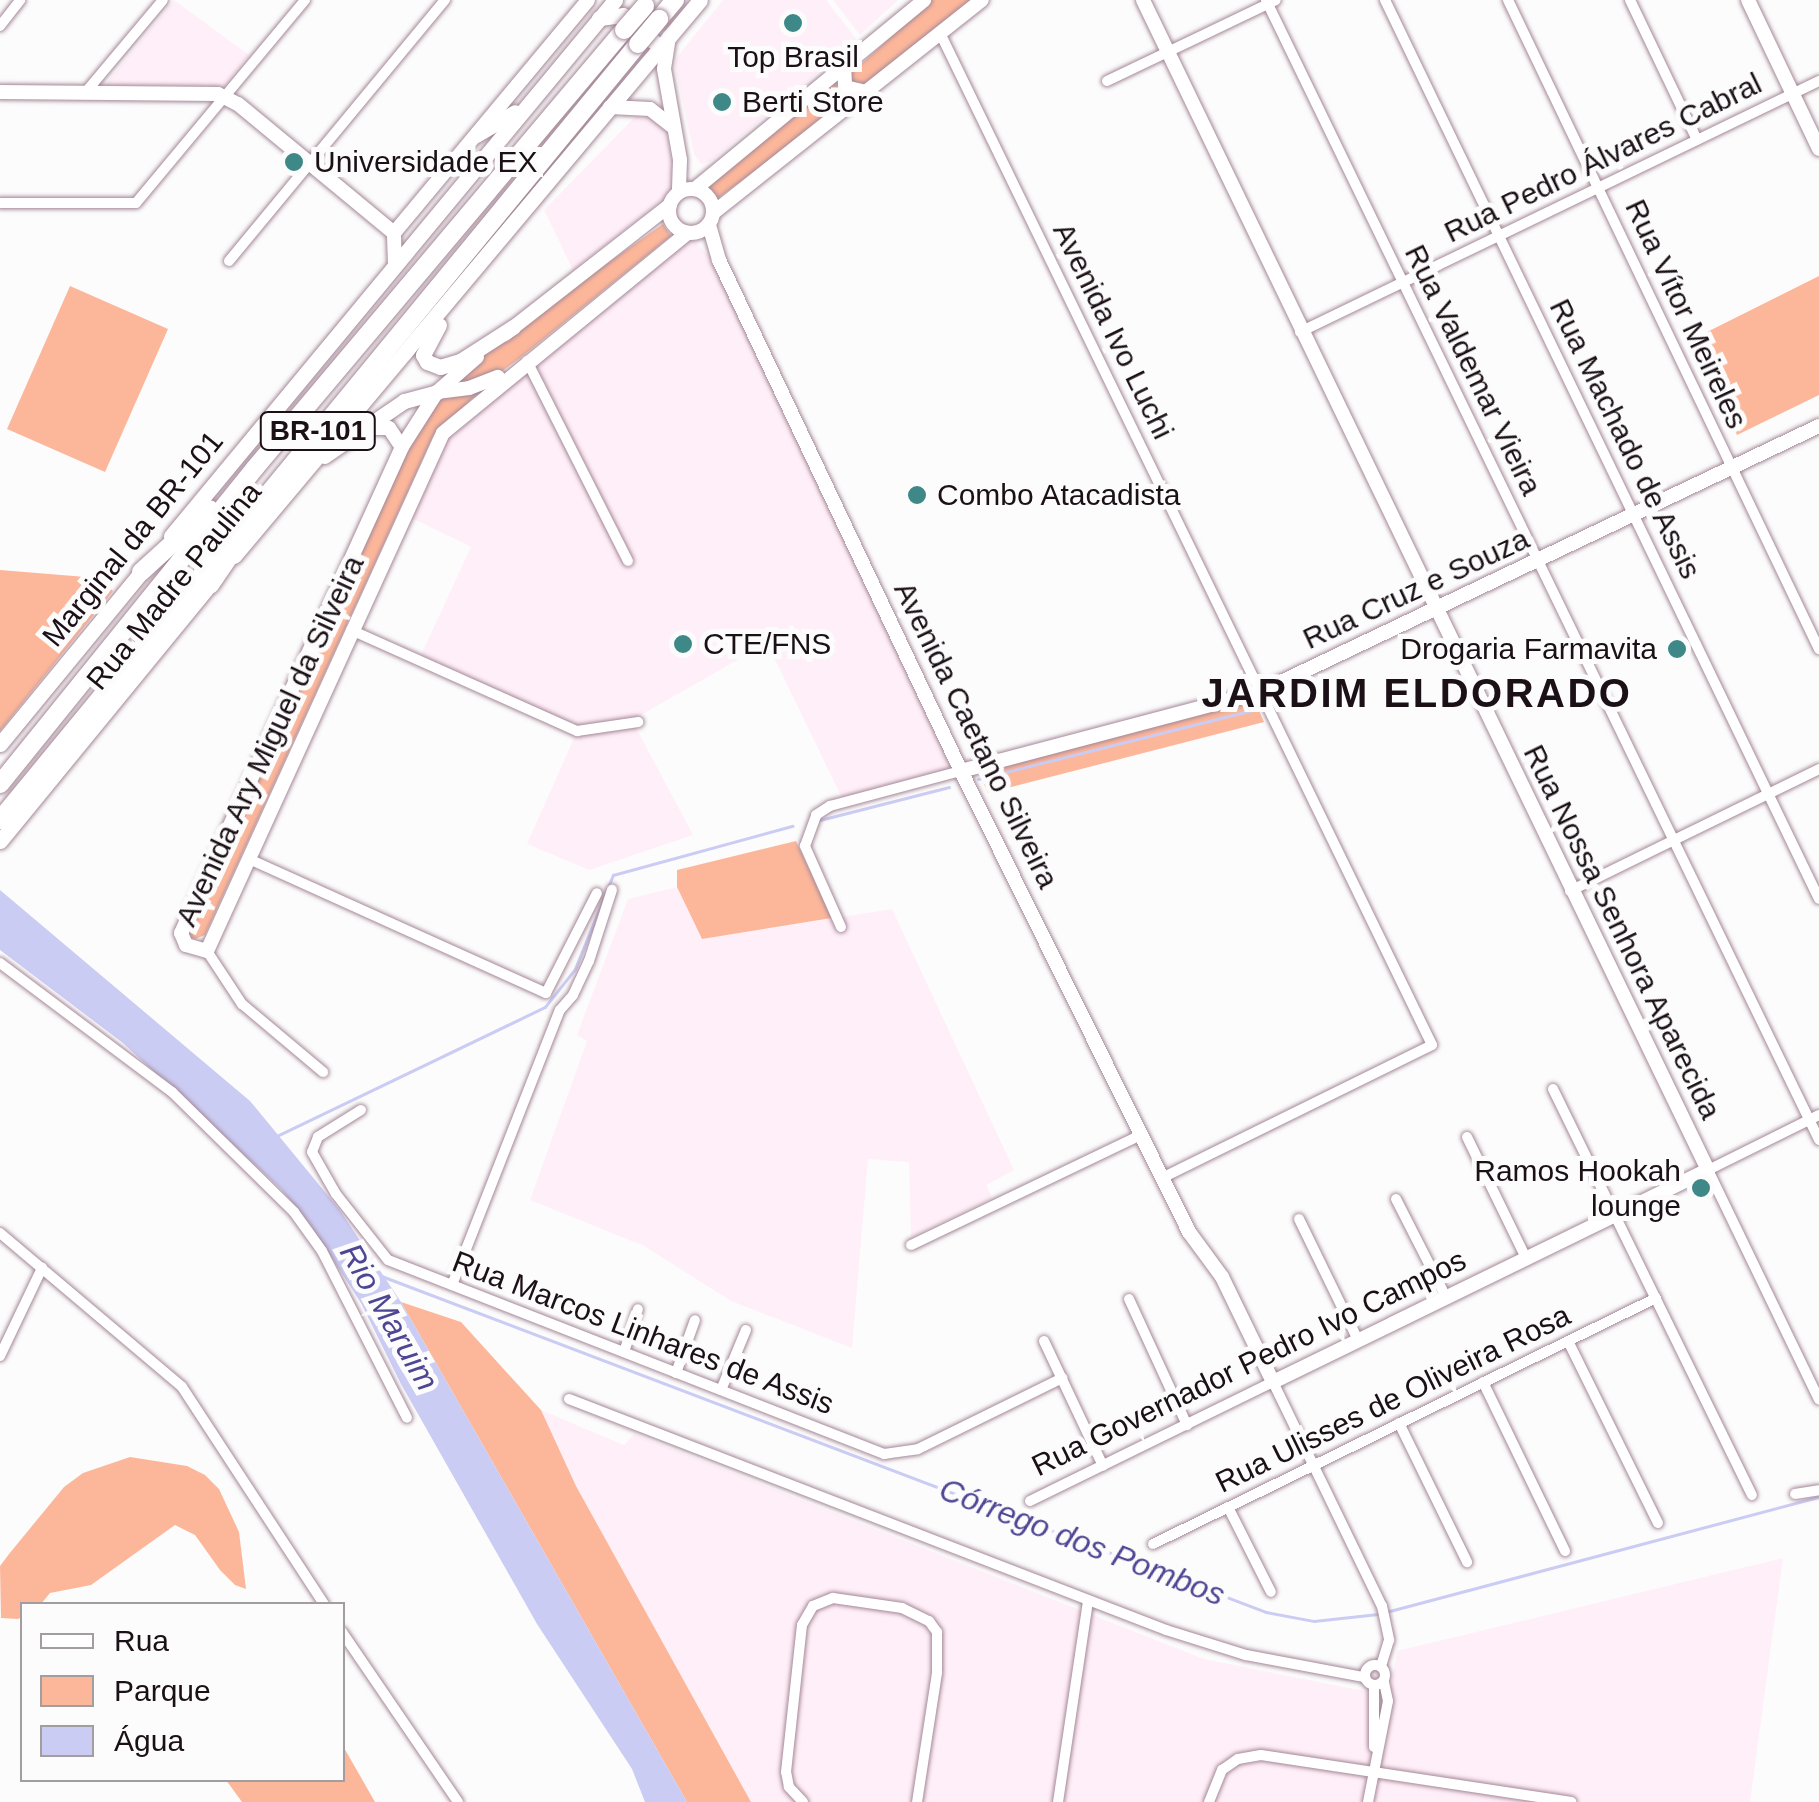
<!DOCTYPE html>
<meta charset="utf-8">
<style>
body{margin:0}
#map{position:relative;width:1819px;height:1802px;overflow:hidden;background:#fcfcfc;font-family:Helvetica,sans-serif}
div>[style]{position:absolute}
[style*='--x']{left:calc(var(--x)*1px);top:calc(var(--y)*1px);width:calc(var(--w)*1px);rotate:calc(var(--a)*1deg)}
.built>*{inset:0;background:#ffeff8}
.green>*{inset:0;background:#fcb79b}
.water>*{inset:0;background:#cbccf4}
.stream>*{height:2.5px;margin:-1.25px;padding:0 1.25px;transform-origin:1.25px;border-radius:1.25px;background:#cbccf4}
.roads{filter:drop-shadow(0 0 2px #a48797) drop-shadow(0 0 2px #a48797)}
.street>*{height:10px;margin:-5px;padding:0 5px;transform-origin:5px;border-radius:5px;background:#fff}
.street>.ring{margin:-5px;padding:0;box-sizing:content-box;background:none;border:10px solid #fff;border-radius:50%}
.secondary>*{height:14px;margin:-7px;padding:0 7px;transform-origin:7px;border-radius:7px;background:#fff}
.secondary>.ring{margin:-7px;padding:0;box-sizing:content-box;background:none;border:14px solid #fff;border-radius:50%}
.primary>*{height:15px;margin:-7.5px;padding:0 7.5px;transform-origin:7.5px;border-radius:7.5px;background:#fff}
.highway>*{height:18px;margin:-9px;padding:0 9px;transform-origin:9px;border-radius:9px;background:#fff}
.bridges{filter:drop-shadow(0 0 2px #a48797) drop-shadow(0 0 2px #a48797)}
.highway-bridge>*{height:18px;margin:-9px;padding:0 9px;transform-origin:9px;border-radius:9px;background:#fff}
.dots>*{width:28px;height:28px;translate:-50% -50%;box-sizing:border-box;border:5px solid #fcfcfc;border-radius:50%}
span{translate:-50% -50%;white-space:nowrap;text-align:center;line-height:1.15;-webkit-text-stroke:10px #fcfcfc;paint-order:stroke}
.shield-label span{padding:2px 8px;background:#fcfcfc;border:2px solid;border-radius:8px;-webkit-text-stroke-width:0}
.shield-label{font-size:28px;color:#1a1016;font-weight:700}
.poi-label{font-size:30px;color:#1a1016}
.left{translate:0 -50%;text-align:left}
.right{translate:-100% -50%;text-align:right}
.street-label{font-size:30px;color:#1a1016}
.water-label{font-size:32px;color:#4d4693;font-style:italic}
.district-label{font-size:40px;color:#1a1016;font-weight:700;letter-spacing:2.5px}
.legend{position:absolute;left:20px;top:1602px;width:325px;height:180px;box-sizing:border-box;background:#fcfcfc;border:2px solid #a29ea0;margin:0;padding:12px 18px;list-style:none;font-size:30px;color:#1a1016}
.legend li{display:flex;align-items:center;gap:20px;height:50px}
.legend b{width:50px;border:2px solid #a29ea0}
</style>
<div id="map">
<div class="built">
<i style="clip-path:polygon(174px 0,249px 55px,224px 86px,105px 85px)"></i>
<i style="clip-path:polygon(723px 0,826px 0,857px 40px,710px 162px,701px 164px,694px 154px,675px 66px,677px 57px)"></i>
<i style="clip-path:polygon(833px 0,898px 0,860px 35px)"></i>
<i style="clip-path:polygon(635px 117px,652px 118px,666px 130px,675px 175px,671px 193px,573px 270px,544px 210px)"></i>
<i style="clip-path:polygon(691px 238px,715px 262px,954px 768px,842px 798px,767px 643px,632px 720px,693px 835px,589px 870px,527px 844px,575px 736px,420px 657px,471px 547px,408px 516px,447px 435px)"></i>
<i style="clip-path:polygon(677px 887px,702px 939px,892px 909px,1014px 1170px,986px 1185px,992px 1198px,911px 1237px,909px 1162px,868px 1159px,852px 1348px,731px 1301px,644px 1246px,530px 1200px,587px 1041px,577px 1035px,628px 899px)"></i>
<i style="clip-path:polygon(541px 1410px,624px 1445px,634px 1434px,1204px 1659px,1389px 1696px,1397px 1651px,1783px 1558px,1750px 1802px,751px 1802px,576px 1486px)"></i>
</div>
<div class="green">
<i style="clip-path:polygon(932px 0,979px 0,866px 84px,852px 85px,849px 75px)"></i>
<i style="clip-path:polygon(835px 82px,840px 95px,851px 102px,718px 198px,709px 187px)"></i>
<i style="clip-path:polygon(663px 224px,671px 236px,520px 358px,498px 374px,444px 388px,541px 310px)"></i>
<i style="clip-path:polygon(1819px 276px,1819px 395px,1737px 435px,1691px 340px)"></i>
<i style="clip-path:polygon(70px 286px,168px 329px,105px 472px,7px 429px)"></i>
<i style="clip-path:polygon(480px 391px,433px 436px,205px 935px,195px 939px,187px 935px,398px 462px,437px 396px)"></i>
<i style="clip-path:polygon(0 570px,98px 578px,113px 591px,0 731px)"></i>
<i style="clip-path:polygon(1253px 697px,1264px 722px,988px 793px,979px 774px)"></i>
<i style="clip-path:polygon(796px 841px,832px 918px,702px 939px,677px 887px,677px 870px)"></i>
<i style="clip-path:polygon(401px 1302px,461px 1322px,541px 1410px,576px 1486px,751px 1802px,687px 1802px)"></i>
<i style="clip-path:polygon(130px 1457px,187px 1466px,205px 1475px,219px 1489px,239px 1532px,246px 1589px,235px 1585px,220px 1570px,195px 1535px,175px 1525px,91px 1585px,50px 1593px,41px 1604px,22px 1604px,22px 1617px,18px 1619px,1px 1618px,0 1566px,9px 1554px,64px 1487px,83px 1473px)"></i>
<i style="clip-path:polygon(343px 1746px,375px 1802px,242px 1802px,226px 1780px,342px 1780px)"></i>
</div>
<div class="water">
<i style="clip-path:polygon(0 890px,250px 1101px,339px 1209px,401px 1302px,687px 1802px,645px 1802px,632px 1769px,537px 1624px,401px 1384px,361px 1303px,311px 1226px,281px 1189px,123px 1043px,0 950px)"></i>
</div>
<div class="stream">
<i style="--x:978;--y:779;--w:284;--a:-14.1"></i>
<i style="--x:820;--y:820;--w:133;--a:-14.3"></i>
<i style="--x:277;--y:1136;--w:297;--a:-25.7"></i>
<i style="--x:545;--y:1007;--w:48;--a:-51.7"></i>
<i style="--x:575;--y:969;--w:101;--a:-68"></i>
<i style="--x:613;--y:875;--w:186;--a:-15.3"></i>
<i style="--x:379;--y:1275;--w:949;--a:20.8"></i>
<i style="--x:1266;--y:1612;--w:49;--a:10.6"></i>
<i style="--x:1314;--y:1621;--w:64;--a:-6.2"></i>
<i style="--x:1386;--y:1612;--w:448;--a:-14.9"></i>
</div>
<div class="roads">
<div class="street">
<i style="--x:1266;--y:0;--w:1267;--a:64.12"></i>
<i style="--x:1385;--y:0;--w:998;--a:64.23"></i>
<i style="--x:1508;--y:0;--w:720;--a:64.4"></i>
<i style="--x:1630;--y:0;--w:155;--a:64.4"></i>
<i style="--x:0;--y:26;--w:33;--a:-52"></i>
<i style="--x:940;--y:33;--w:1125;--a:64.07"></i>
<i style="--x:1432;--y:1045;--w:301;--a:153.8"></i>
<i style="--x:1107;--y:81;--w:187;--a:-25.6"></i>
<i style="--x:85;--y:93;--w:121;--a:-50"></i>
<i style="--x:0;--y:203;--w:136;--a:0"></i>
<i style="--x:136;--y:203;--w:264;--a:-50.2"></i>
<i style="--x:229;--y:261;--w:339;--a:-50.4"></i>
<i style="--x:1300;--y:332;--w:577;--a:-25.81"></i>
<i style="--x:527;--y:361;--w:224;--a:63.2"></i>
<i style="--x:351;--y:630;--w:248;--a:24.1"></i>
<i style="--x:577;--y:731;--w:62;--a:-8.4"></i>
<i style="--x:249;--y:859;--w:326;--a:24.3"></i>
<i style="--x:546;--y:993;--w:112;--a:-63"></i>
<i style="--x:1570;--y:891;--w:277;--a:-26.1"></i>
<i style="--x:841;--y:927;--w:89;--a:-114"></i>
<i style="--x:805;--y:846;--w:33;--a:-70"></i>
<i style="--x:816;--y:815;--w:17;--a:-33"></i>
<i style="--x:830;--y:806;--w:136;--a:-15"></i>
<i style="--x:207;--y:951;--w:64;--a:56.6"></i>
<i style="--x:242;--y:1004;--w:106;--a:40"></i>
<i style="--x:0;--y:963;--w:215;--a:36.9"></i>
<i style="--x:172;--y:1092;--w:171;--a:44.5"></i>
<i style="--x:294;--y:1212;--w:48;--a:54.3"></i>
<i style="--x:322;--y:1251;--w:187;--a:63"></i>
<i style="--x:1553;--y:1089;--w:452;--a:63.9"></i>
<i style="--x:361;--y:1110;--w:51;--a:147.9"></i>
<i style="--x:318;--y:1137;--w:16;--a:112"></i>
<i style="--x:312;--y:1152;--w:48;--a:60.3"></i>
<i style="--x:336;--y:1194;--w:84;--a:51.8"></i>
<i style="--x:388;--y:1260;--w:533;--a:21.36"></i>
<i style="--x:884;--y:1454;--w:34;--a:-8"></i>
<i style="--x:918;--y:1449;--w:161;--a:-26.2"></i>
<i style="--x:1819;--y:1115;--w:124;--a:153.6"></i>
<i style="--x:1708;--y:1170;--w:255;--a:64.2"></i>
<i style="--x:1467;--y:1137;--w:135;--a:64"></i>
<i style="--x:1396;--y:1199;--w:110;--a:63"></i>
<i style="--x:1299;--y:1219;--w:135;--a:64"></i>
<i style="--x:0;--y:1233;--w:238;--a:40.2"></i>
<i style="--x:182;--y:1387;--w:259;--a:56.8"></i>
<i style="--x:911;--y:1245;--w:255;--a:-25.6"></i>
<i style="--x:452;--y:1285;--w:295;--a:-68.6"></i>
<i style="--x:560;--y:1010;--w:20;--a:-49"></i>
<i style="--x:573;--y:995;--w:38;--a:-65"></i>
<i style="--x:589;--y:961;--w:75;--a:-72.1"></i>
<i style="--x:1129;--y:1299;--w:139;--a:65.3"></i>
<i style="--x:1044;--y:1341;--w:138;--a:64.7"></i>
<i style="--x:1568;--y:1341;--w:203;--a:63.7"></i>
<i style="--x:624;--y:1352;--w:45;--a:-72"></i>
<i style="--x:0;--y:1356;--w:98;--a:-64.5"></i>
<i style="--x:676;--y:1373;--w:56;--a:-70.3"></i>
<i style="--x:1483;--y:1382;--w:188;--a:64.1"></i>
<i style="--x:721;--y:1390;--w:65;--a:-67.4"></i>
<i style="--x:569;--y:1399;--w:640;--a:21.15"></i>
<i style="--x:1166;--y:1630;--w:84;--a:17.4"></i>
<i style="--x:1246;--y:1655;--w:120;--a:10.6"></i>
<i style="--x:1399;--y:1423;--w:155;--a:63.9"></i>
<i style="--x:1795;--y:1494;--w:24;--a:-9"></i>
<i style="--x:1030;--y:1501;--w:271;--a:-26.1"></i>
<i style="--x:1273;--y:1382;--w:249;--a:64.1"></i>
<i style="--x:1382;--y:1606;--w:35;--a:78"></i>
<i style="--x:1389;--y:1640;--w:28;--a:107"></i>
<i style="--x:1228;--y:1507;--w:95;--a:63.2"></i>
<i style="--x:1153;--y:1544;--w:560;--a:-26.06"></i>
<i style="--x:342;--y:1632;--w:206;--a:55.7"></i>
<i class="ring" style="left:1365px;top:1665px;width:10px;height:10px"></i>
<i style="--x:1374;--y:1747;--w:61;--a:-90"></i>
<i style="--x:803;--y:1802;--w:21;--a:-133"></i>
<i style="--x:789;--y:1787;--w:15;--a:-101"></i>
<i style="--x:786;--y:1772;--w:148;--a:-83.8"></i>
<i style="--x:802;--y:1625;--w:22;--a:-60"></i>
<i style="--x:813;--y:1606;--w:22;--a:-22"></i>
<i style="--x:833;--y:1598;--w:70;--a:8.2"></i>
<i style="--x:902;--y:1608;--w:30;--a:26"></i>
<i style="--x:929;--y:1621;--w:14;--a:54"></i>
<i style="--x:937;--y:1632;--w:41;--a:90"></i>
<i style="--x:937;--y:1673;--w:131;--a:98.8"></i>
<i style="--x:1058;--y:1802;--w:203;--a:-81.5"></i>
<i style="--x:1209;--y:1802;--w:35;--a:-68"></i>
<i style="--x:1222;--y:1770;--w:19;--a:-35"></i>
<i style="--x:1238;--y:1759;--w:23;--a:-10"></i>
<i style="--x:1261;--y:1755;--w:314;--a:8.6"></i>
<i style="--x:1368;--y:1802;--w:103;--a:-78.8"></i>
<i style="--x:1388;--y:1701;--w:19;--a:-102"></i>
</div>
<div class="secondary">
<i style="--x:1748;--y:0;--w:165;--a:64.5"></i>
<i style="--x:669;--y:37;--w:32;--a:99"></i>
<i style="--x:664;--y:69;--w:92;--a:80"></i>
<i style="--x:680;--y:160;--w:32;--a:92"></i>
<i style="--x:844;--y:65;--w:22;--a:87"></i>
<i style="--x:845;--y:87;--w:22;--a:13"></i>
<i style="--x:0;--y:92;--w:218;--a:0.5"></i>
<i style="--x:218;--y:94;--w:22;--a:27"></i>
<i style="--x:238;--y:104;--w:202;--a:39.6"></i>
<i style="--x:610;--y:107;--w:40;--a:2.9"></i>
<i style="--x:650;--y:109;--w:28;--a:38"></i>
<i class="ring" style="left:669px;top:189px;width:30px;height:30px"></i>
<i style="--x:695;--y:189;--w:297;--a:-39.5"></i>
<i style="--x:713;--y:213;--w:343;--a:-38.4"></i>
<i style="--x:709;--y:225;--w:36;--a:74"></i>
<i style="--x:719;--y:260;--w:565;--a:64.66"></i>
<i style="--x:961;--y:771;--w:514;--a:63.68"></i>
<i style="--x:1189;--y:1232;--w:56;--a:53.7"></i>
<i style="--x:1222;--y:1277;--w:117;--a:64.1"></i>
<i style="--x:1273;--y:1382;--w:484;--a:-26"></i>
<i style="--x:1708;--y:1170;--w:1299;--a:-115.78"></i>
<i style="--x:395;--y:265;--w:32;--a:-92"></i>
<i style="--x:394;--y:233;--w:303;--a:-50.2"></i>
<i style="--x:505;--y:334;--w:209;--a:-38"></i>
<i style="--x:477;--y:357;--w:53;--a:138.8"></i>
<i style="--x:437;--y:392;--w:65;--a:122.5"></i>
<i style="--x:402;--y:447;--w:534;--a:114.45"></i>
<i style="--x:181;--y:933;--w:13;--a:67"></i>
<i style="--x:186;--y:945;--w:22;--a:16"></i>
<i style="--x:207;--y:951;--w:569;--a:-65.51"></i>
<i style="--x:443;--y:433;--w:315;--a:-39.3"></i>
<i style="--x:437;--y:392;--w:32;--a:-7"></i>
<i style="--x:469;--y:388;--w:31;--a:-21"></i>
<i style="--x:363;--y:428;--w:26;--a:0"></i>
<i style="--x:389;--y:428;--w:23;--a:56"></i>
<i style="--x:961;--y:771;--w:309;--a:-14.8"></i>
<i style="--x:1260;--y:692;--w:619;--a:-25.45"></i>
</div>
<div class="primary">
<i style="--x:599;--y:18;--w:24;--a:-7"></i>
<i style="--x:623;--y:15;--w:41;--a:41.1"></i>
<i style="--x:476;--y:135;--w:45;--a:-30.5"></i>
<i style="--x:439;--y:325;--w:34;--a:118"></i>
<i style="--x:423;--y:355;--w:8;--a:60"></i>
<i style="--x:427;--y:362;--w:14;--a:21"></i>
<i style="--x:440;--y:367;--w:21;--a:-17"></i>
<i style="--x:460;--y:361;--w:63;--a:-32.7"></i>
<i style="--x:324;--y:456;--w:97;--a:-34.5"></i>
<i style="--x:404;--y:401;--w:34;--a:-15"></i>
<i style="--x:171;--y:536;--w:696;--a:-50.36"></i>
<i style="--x:234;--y:556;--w:725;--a:-50.03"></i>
<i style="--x:0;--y:744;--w:232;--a:-50.6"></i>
<i style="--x:0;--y:841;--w:341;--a:-50.7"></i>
</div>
<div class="highway">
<i style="--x:659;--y:19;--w:25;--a:-50"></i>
<i style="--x:141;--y:572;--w:93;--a:-42.4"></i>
<i style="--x:210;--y:585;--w:50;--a:-55.7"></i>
<i style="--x:0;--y:784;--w:406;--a:-51.1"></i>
<i style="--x:255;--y:468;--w:573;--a:-49.89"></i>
<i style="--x:0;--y:820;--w:1005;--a:-50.57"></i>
</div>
</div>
<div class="bridges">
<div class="highway-bridge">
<i style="--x:624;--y:30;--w:32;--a:-49"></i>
<i style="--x:638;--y:44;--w:33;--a:-50"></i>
</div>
</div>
<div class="dots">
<i style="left:793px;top:23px;background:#3f8888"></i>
<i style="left:722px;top:102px;background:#3f8888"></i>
<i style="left:294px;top:162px;background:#3f8888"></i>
<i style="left:917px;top:495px;background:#3f8888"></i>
<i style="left:683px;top:644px;background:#3f8888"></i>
<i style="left:1677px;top:649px;background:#3f8888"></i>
<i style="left:1701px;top:1188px;background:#3f8888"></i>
</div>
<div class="shield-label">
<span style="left:318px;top:431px">BR-101</span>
</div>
<div class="poi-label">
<span style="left:793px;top:57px">Top Brasil</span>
<span class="left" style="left:742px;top:102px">Berti Store</span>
<span class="left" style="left:314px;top:162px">Universidade EX</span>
<span class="left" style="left:937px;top:495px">Combo Atacadista</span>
<span class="left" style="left:703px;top:644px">CTE/FNS</span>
<span class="right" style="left:1657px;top:649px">Drogaria Farmavita</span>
<span class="right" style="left:1681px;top:1188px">Ramos Hookah<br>lounge</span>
</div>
<div class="street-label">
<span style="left:1603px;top:158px;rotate:-26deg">Rua Pedro Álvares Cabral</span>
<span style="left:1686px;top:314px;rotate:65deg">Rua Vítor Meireles</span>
<span style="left:1113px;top:331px;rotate:64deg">Avenida Ivo Luchi</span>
<span style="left:1473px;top:370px;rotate:64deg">Rua Valdemar Vieira</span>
<span style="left:1625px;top:439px;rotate:64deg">Rua Machado de Assis</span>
<span style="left:133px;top:539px;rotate:-51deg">Marginal da BR-101</span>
<span style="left:174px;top:586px;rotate:-51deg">Rua Madre Paulina</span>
<span style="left:1416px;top:589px;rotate:-25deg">Rua Cruz e Souza</span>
<span style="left:976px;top:735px;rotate:64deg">Avenida Caetano Silveira</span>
<span style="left:270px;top:741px;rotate:-65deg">Avenida Ary Miguel da Silveira</span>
<span style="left:1622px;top:932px;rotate:64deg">Rua Nossa Senhora Aparecida</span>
<span style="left:643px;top:1333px;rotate:21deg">Rua Marcos Linhares de Assis</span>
<span style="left:1249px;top:1363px;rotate:-26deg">Rua Governador Pedro Ivo Campos</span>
<span style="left:1393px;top:1399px;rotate:-26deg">Rua Ulisses de Oliveira Rosa</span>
</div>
<div class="water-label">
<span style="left:389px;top:1317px;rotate:60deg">Rio Maruim</span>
<span style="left:1082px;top:1542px;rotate:21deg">Córrego dos Pombos</span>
</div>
<div class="district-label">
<span style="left:1417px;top:693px">JARDIM ELDORADO</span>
</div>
<ul class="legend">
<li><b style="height:12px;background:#fff"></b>Rua</li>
<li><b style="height:28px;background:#fcb79b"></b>Parque</li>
<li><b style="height:28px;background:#cbccf4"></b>Água</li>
</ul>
</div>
